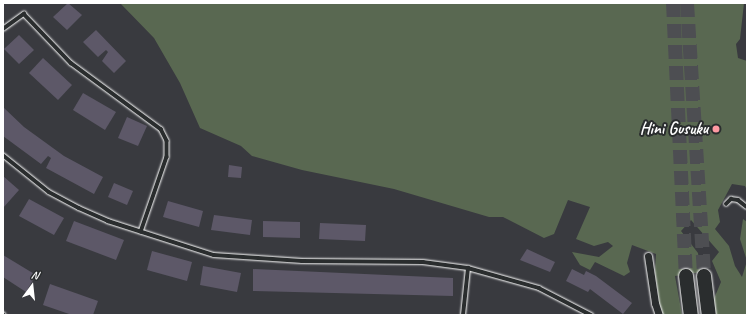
<!DOCTYPE html>
<style>
body{margin:0}
#map{position:relative;width:750px;height:318px;overflow:hidden;background:#393a3f;font-family:Caveat,sans-serif}
div>[style]{position:absolute}
[style*='--x']{left:calc(var(--x)*1px);top:calc(var(--y)*1px);width:calc(var(--w)*1px);rotate:calc(var(--a)*1deg)}
.green>*{inset:0;background:#596851}
.building>*{inset:0;background:#5d5868}
.motorway-tunnel>*{height:14px;margin-top:-7px;transform-origin:0;background:repeating-linear-gradient(90deg,#4d4e52 0 14px,transparent 0 21px)}
.roads{filter:drop-shadow(0 0 1px #fff) drop-shadow(0 0 1px #fff)}
.service>*{height:3.5px;margin:-1.75px;padding:0 1.75px;transform-origin:1.75px;border-radius:1.75px;background:#2a2d2e}
.minor>*{height:7px;margin:-3.5px;padding:0 3.5px;transform-origin:3.5px;border-radius:3.5px;background:#2a2d2e}
.motorway>*{height:14px;margin:-7px;padding:0 7px;transform-origin:7px;border-radius:7px;background:#2a2d2e}
.dots>*{width:11px;height:11px;translate:-50% -50%;box-sizing:border-box;border:2px solid #2a2d2e;border-radius:50%}
span{translate:-50% -50%;white-space:nowrap;text-align:center;line-height:1.15;-webkit-text-stroke:4px #2a2d2e;paint-order:stroke}
.poi-label{font-size:17px;color:#fff;font-weight:700}
.right{translate:-100% -50%;text-align:right}
.frame{position:absolute;inset:0;border:4px solid #fff;pointer-events:none}
.north{position:absolute;left:12px;top:266px;width:40px;height:40px;-webkit-text-stroke:3px #2a2d2e;paint-order:stroke;rotate:15deg;font-size:11px;font-weight:700;line-height:16px;text-align:center;color:#fff}
.north::after{content:'';display:block;margin:auto;width:14px;height:18px;background:#fff;clip-path:polygon(50% 0,100% 100%,50% 72%,0 100%)}
</style>
<div id="map">
<div class="green">
<i style="clip-path:polygon(120px 3px,744px 3px,740px 39px,736px 44px,738px 58px,747px 61px,747px 190px,745px 186px,732px 184px,718px 210px,720px 222px,715px 229px,729px 246px,735px 266px,742px 277px,747px 261px,740px 239px,743px 219px,747px 222px,747px 315px,716px 315px,713px 301px,721px 282px,712px 261px,719px 252px,691px 220px,681px 231px,698px 253px,701px 272px,675px 276px,682px 315px,661px 315px,655px 273px,656px 254px,632px 245px,627px 263px,630px 272px,624px 276px,595px 262px,590px 270px,580px 265px,572px 252px,599px 257px,613px 246px,608px 242px,594px 246px,576px 239px,590px 207px,568px 200px,554px 234px,544px 238px,503px 217px,489px 217px,394px 189px,302px 170px,252px 156px,241px 146px,200px 128px,180px 83px,154px 38px)"></i>
</div>
<div class="building">
<i style="clip-path:polygon(68px 3px,82px 15px,67px 30px,53px 17px)"></i>
<i style="clip-path:polygon(96px 30px,126px 61px,114px 73px,102px 61px,108px 52px,106px 50px,98px 57px,83px 42px)"></i>
<i style="clip-path:polygon(19px 35px,34px 50px,19px 64px,4px 49px)"></i>
<i style="clip-path:polygon(43px 58px,72px 85px,58px 100px,29px 73px)"></i>
<i style="clip-path:polygon(83px 93px,116px 112px,105px 130px,73px 110px)"></i>
<i style="clip-path:polygon(3px 107px,24px 127px,64px 156px,103px 177px,94px 194px,46px 168px,51px 158px,48px 156px,41px 164px,3px 136px)"></i>
<i style="clip-path:polygon(127px 117px,147px 126px,138px 146px,118px 138px)"></i>
<i style="clip-path:polygon(229px 165px,242px 167px,241px 178px,228px 177px)"></i>
<i style="clip-path:polygon(3px 176px,19px 190px,3px 208px)"></i>
<i style="clip-path:polygon(114px 183px,133px 191px,127px 205px,108px 197px)"></i>
<i style="clip-path:polygon(29px 199px,64px 218px,54px 235px,19px 216px)"></i>
<i style="clip-path:polygon(168px 201px,203px 211px,199px 227px,163px 217px)"></i>
<i style="clip-path:polygon(214px 215px,252px 220px,250px 235px,211px 230px)"></i>
<i style="clip-path:polygon(74px 221px,124px 240px,116px 260px,66px 241px)"></i>
<i style="clip-path:polygon(263px 221px,300px 222px,300px 238px,263px 237px)"></i>
<i style="clip-path:polygon(320px 223px,366px 225px,365px 241px,319px 239px)"></i>
<i style="clip-path:polygon(527px 249px,555px 262px,550px 272px,520px 260px)"></i>
<i style="clip-path:polygon(152px 251px,192px 262px,187px 281px,147px 270px)"></i>
<i style="clip-path:polygon(3px 255px,36px 275px,26px 292px,3px 277px)"></i>
<i style="clip-path:polygon(203px 266px,241px 273px,237px 292px,200px 285px)"></i>
<i style="clip-path:polygon(253px 269px,453px 278px,453px 296px,253px 291px)"></i>
<i style="clip-path:polygon(572px 269px,584px 275px,586px 271px,596px 276px,632px 303px,623px 314px,590px 289px,588px 292px,566px 281px)"></i>
<i style="clip-path:polygon(50px 284px,98px 301px,93px 315px,72px 315px,43px 305px)"></i>
</div>
<div class="motorway-tunnel">
<i style="--x:673;--y:3;--w:273;--a:87.3"></i>
<i style="--x:687;--y:3;--w:274;--a:86.4"></i>
</div>
<div class="roads">
<div class="service">
<i style="--x:3;--y:29;--w:26;--a:-36"></i>
<i style="--x:24;--y:14;--w:68;--a:46.2"></i>
<i style="--x:71;--y:63;--w:112;--a:36.3"></i>
<i style="--x:161;--y:129;--w:13;--a:63"></i>
<i style="--x:167;--y:141;--w:16;--a:90"></i>
<i style="--x:167;--y:157;--w:79;--a:109.1"></i>
<i style="--x:3;--y:155;--w:59;--a:38.8"></i>
<i style="--x:49;--y:192;--w:34;--a:28"></i>
<i style="--x:79;--y:208;--w:32;--a:24"></i>
<i style="--x:108;--y:221;--w:111;--a:17.8"></i>
<i style="--x:214;--y:255;--w:88;--a:3.9"></i>
<i style="--x:302;--y:261;--w:121;--a:0.5"></i>
<i style="--x:423;--y:262;--w:45;--a:7.6"></i>
<i style="--x:468;--y:268;--w:74;--a:15.7"></i>
<i style="--x:539;--y:288;--w:59;--a:27.4"></i>
<i style="--x:726;--y:204;--w:7;--a:-45"></i>
<i style="--x:731;--y:199;--w:7;--a:8"></i>
<i style="--x:738;--y:200;--w:11;--a:38"></i>
<i style="--x:3;--y:314;--w:1;--a:45"></i>
<i style="--x:463;--y:315;--w:47;--a:-83.9"></i>
</div>
<div class="minor">
<i style="--x:648;--y:256;--w:48;--a:81.5"></i>
<i style="--x:655;--y:303;--w:13;--a:72"></i>
</div>
<div class="motorway">
<i style="--x:686;--y:276;--w:39;--a:83"></i>
<i style="--x:704;--y:276;--w:39;--a:83"></i>
</div>
</div>
<div class="dots">
<i style="left:716px;top:129px;background:#ff9aa2"></i>
</div>
<div class="poi-label">
<span class="right" style="left:708px;top:129px">Hini Gusuku</span>
</div>
<div class="frame"></div>
<div class="north">N</div>
</div>
